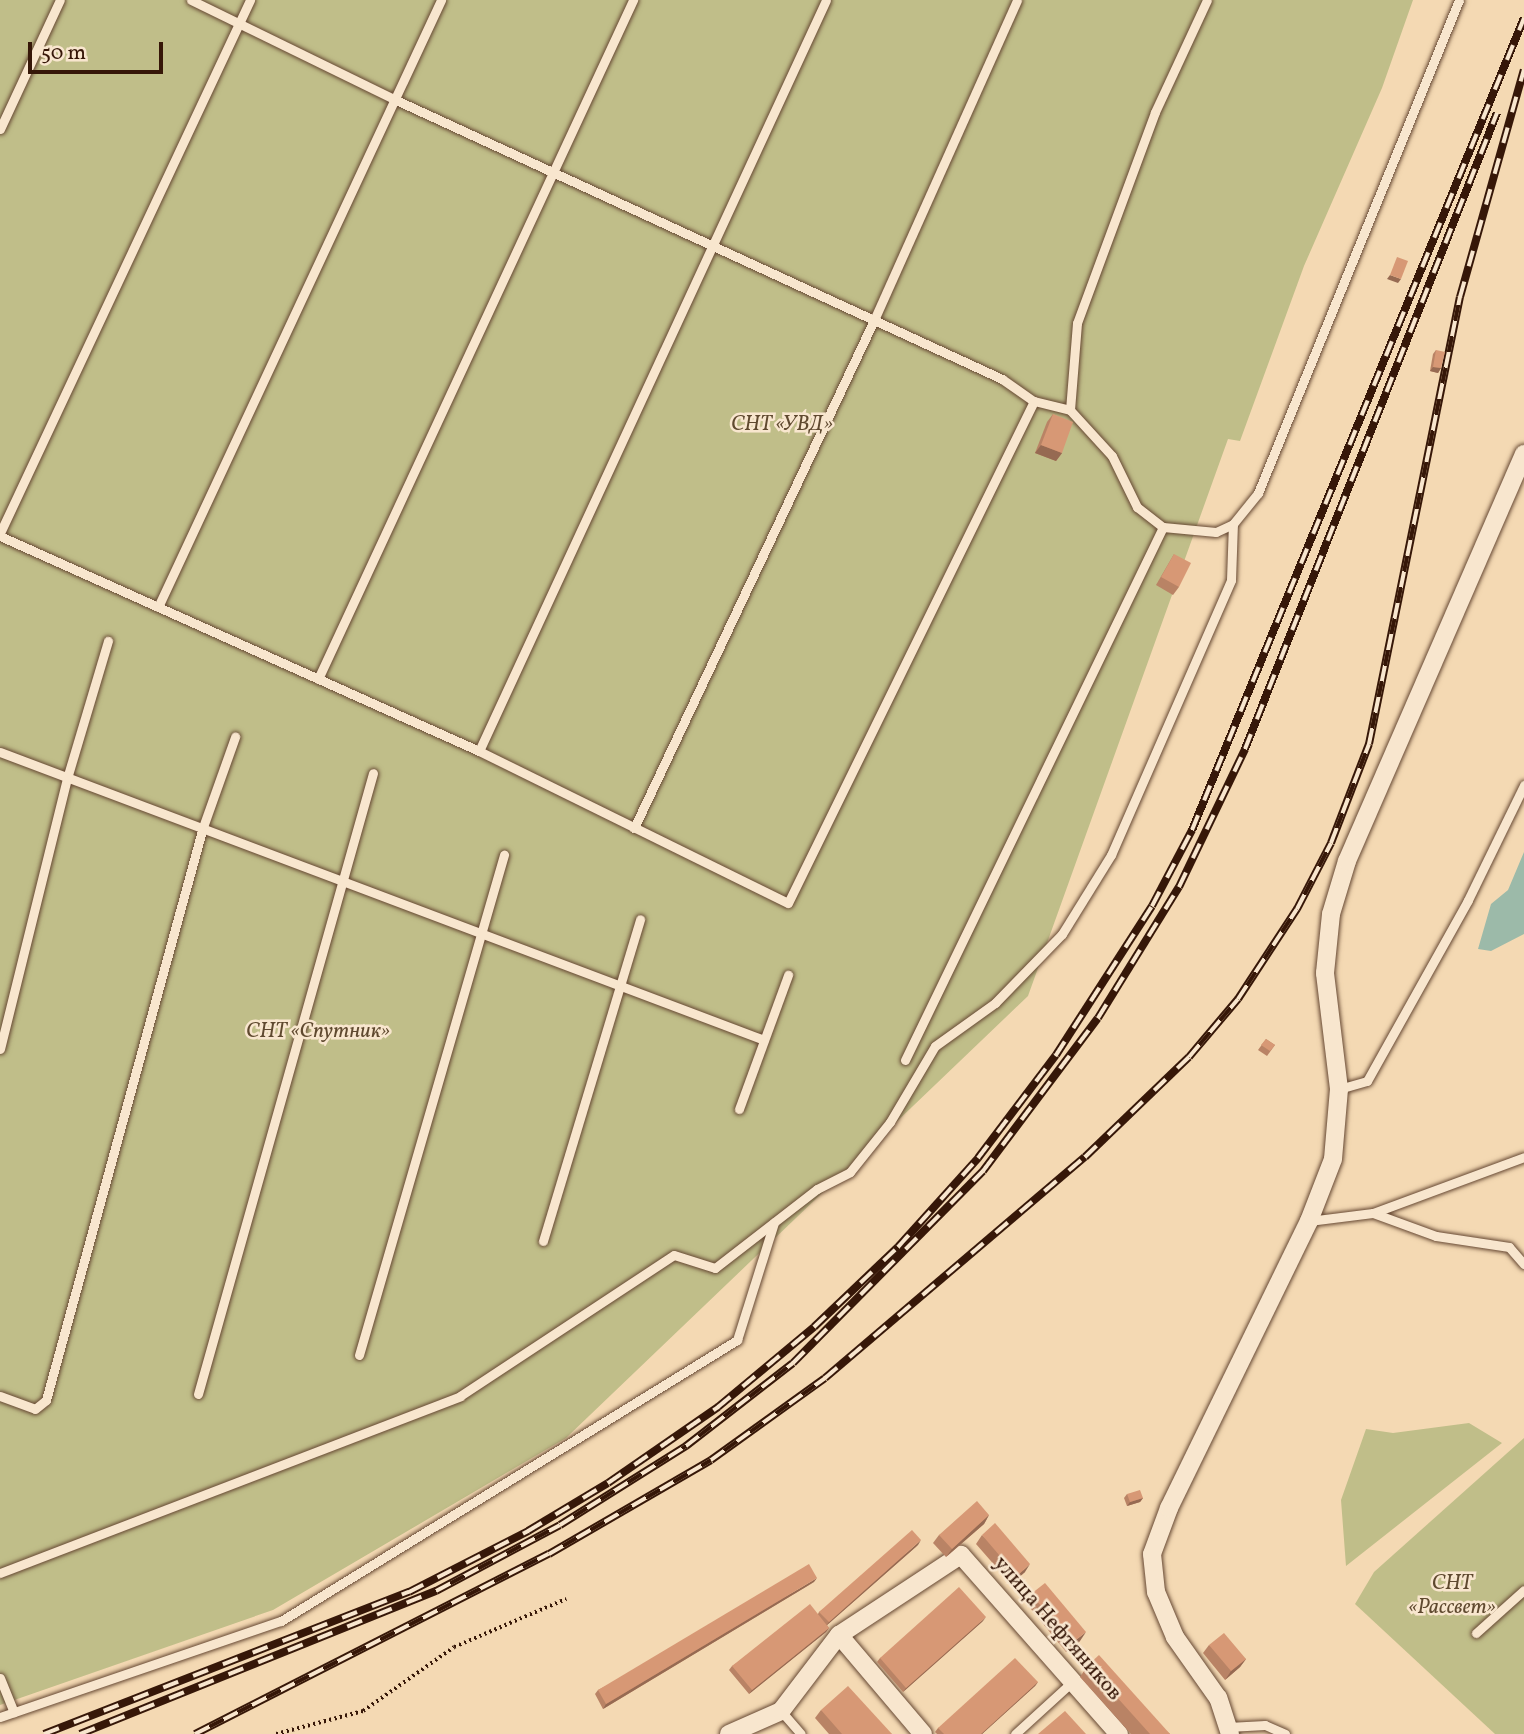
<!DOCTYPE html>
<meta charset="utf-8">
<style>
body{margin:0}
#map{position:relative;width:1524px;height:1734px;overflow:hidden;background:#f4d9b3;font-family:Vollkorn,serif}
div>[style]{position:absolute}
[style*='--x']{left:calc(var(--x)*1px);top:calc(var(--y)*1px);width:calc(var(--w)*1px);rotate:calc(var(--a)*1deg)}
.green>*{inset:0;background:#c0be89}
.water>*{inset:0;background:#9cbaa9}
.path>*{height:3.5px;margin-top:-1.75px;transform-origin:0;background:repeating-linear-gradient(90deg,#361708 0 2px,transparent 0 5.5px)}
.roads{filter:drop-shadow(0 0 2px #664833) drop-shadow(0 0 2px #664833)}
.lane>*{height:9px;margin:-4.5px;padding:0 4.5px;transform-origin:4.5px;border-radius:4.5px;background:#f8e6ce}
.street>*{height:18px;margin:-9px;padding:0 9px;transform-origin:9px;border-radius:9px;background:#f8e6ce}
.rail>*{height:8px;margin-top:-4px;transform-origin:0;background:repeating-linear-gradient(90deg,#f8e6ce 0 16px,#361708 0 32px);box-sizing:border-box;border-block:2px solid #361708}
.wall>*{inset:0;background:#b98365}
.shaded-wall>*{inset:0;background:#966a52}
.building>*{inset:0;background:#d79875}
span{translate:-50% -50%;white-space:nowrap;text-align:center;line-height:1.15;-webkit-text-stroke:5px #f8e6ce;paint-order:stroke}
.park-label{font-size:21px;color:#5f492f;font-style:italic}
.street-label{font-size:21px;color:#361708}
.scale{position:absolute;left:28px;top:42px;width:135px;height:32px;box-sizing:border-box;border:4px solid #361708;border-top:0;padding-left:9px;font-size:21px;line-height:24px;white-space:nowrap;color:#361708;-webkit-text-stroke:5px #f8e6ce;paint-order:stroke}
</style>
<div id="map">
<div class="green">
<i style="clip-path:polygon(0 0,1413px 0,1382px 88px,1304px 266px,1240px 441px,1228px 439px,1028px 996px,566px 1438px,273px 1610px,0 1705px)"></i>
<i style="clip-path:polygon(1469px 1423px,1502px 1443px,1346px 1566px,1341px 1500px,1366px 1429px,1393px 1433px)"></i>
<i style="clip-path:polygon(1524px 1438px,1524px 1734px,1495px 1734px,1355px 1604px,1374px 1572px)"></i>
</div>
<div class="water">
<i style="clip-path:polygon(1524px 852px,1524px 934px,1491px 951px,1478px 949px,1491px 904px,1508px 890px)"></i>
</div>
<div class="path">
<i style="--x:276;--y:1734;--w:90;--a:-14.8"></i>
<i style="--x:363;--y:1711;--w:111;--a:-35.1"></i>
<i style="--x:454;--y:1647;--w:122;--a:-23.2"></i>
</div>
<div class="roads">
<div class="lane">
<i style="--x:191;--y:0;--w:228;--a:26"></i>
<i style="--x:396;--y:100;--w:667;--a:24.72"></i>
<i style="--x:1002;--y:379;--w:39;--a:35"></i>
<i style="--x:1034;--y:401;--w:37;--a:14"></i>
<i style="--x:1070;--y:410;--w:62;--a:47.6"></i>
<i style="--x:1112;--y:456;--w:57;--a:63.9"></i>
<i style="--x:1137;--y:507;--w:33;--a:38"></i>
<i style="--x:1163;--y:527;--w:53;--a:5.4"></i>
<i style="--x:1216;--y:532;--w:19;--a:-25"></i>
<i style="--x:0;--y:129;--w:142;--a:-65.1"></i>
<i style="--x:1070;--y:410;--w:87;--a:-85.4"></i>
<i style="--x:1077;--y:323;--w:225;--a:-69.7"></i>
<i style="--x:1155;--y:112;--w:123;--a:-65.1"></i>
<i style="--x:0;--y:533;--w:589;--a:-64.87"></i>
<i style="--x:0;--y:536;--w:525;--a:24.17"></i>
<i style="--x:479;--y:751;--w:344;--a:26.2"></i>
<i style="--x:788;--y:903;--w:559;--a:-63.89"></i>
<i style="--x:158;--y:607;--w:670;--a:-65"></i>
<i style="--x:318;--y:679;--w:749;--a:-65.11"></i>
<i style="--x:479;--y:751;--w:827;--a:-65.2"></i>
<i style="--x:0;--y:752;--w:816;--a:20.65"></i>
<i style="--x:634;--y:828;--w:562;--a:-64.71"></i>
<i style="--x:874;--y:320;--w:350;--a:-65.9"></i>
<i style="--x:0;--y:1049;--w:282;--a:-76.1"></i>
<i style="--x:68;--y:775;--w:140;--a:-73.4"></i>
<i style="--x:905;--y:1060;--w:592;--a:-64.17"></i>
<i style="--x:1339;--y:1089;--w:29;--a:-16"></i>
<i style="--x:1367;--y:1081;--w:207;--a:-60.8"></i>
<i style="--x:1468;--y:900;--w:128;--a:-64"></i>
<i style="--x:739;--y:1109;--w:143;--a:-69.9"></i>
<i style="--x:1373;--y:1213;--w:67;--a:20.1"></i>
<i style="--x:1436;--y:1236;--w:74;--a:8.6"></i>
<i style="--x:1509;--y:1247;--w:23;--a:49"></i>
<i style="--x:1309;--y:1221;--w:64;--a:-7.1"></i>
<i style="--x:1373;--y:1213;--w:161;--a:-20.3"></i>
<i style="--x:543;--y:1241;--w:336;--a:-73.2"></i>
<i style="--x:359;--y:1355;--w:521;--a:-73.83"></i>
<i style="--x:198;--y:1394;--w:645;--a:-74.26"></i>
<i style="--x:0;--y:1396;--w:37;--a:20"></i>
<i style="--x:35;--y:1409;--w:14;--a:-39"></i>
<i style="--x:46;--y:1400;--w:594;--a:-74.68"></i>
<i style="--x:203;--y:827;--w:96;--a:-70.4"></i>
<i style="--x:0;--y:1573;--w:493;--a:-21"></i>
<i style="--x:460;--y:1396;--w:256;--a:-33.4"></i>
<i style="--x:674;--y:1255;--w:43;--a:17.6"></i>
<i style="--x:715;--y:1268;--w:129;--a:-37.8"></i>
<i style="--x:817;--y:1189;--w:37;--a:-27"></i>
<i style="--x:850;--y:1172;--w:64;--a:-51.3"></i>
<i style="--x:890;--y:1122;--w:88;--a:-59.4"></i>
<i style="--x:935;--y:1046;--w:74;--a:-35.6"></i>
<i style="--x:995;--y:1003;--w:96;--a:-45.8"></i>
<i style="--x:1062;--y:934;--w:93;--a:-58.2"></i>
<i style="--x:1111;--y:855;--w:300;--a:-66.4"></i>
<i style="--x:1231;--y:580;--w:56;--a:-88"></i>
<i style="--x:1233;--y:524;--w:40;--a:-51"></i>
<i style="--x:1258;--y:493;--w:532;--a:-67.82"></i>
<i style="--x:1476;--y:1633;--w:64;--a:-41.9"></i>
<i style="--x:0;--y:1678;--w:37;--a:68"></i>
<i style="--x:781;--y:1711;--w:30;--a:49"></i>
<i style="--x:0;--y:1717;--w:297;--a:-18.9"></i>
<i style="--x:281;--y:1621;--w:536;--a:-31.64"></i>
<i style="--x:737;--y:1340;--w:123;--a:-72.5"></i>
<i style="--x:1228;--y:1727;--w:37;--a:-3"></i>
<i style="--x:1265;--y:1725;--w:22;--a:24"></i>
<i style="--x:1015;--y:1734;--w:79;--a:-42.4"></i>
</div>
<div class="street">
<i style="--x:839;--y:1635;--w:130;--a:49.7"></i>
<i style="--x:729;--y:1734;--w:57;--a:-23.9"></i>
<i style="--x:781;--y:1711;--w:96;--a:-52.7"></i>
<i style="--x:839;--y:1635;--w:146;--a:-33.3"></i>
<i style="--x:961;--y:1555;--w:239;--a:48.6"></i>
<i style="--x:1230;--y:1734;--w:38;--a:-108"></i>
<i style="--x:1218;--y:1698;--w:75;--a:-125.2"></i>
<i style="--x:1175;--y:1637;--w:49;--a:-112.9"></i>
<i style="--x:1156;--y:1592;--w:38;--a:-96"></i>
<i style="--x:1152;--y:1554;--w:49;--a:-69.7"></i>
<i style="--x:1169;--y:1508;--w:319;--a:-64"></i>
<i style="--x:1309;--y:1221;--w:66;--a:-68.8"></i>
<i style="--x:1333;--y:1159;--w:70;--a:-85.1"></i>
<i style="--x:1339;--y:1089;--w:117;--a:-96.9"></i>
<i style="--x:1325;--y:973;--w:59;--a:-84.2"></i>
<i style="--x:1331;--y:914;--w:55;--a:-73.2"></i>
<i style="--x:1347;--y:861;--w:444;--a:-66.5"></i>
</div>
</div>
<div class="rail">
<i style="--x:44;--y:1734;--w:392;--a:-21.3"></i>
<i style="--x:409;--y:1592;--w:134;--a:-27.1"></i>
<i style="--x:528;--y:1531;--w:93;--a:-31"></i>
<i style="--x:608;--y:1483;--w:134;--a:-34.6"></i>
<i style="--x:718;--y:1407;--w:125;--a:-39.8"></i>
<i style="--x:814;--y:1327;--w:116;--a:-43.6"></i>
<i style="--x:898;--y:1247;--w:120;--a:-48"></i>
<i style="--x:978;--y:1158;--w:129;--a:-52.9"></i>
<i style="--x:1056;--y:1055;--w:177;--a:-57.2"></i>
<i style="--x:1152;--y:906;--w:86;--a:-62.2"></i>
<i style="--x:1192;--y:830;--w:877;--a:-67.76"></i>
<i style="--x:80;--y:1734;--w:384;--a:-21.9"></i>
<i style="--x:436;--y:1591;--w:140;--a:-28"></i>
<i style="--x:560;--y:1525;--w:149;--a:-32.1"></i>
<i style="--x:686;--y:1446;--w:135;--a:-37.8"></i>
<i style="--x:793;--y:1363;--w:270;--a:-45.3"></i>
<i style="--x:983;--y:1171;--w:191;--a:-53.1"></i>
<i style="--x:1098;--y:1018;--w:154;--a:-58.3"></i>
<i style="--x:1179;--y:887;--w:153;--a:-64.4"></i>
<i style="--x:1245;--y:749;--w:684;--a:-68.39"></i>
<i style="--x:195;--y:1734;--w:397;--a:-27"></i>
<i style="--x:549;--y:1554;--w:187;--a:-30.1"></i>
<i style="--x:711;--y:1460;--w:140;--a:-35.7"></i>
<i style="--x:825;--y:1378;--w:341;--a:-40.4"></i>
<i style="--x:1085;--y:1157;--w:144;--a:-43.9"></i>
<i style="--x:1189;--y:1057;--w:76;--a:-49.8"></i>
<i style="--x:1238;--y:999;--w:108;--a:-56.8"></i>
<i style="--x:1297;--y:909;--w:74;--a:-62.7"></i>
<i style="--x:1331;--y:843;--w:106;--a:-69"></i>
<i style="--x:1369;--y:744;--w:456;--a:-78.5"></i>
<i style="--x:1460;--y:297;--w:236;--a:-74.3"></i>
</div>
<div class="wall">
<i style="clip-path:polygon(1436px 350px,1441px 368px,1438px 373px,1430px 371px,1433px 354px)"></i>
<i style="clip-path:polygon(1053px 414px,1062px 453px,1056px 461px,1035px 453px,1047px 422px)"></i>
<i style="clip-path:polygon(1174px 554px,1179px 587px,1173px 595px,1156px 585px)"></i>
<i style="clip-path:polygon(1266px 1039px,1275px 1045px,1267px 1056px,1258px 1050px)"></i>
<i style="clip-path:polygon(1127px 1494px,1143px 1498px,1140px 1502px,1127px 1506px,1124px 1498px)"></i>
<i style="clip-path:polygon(989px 1515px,984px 1524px,946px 1557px,933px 1543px,939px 1535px)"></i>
<i style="clip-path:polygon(982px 1535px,1025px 1572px,1011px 1584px,976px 1544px)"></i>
<i style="clip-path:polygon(918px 1545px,827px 1625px,829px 1628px,826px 1632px,749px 1694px,729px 1670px,732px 1666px,818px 1614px,819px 1612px)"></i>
<i style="clip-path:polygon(814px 1582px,603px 1709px,595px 1694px,598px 1690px)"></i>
<i style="clip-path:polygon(1031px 1594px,1080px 1641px,1066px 1652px,1026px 1603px)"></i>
<i style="clip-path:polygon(983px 1621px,903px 1692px,877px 1662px,880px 1658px)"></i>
<i style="clip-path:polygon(1209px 1645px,1246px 1659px,1240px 1667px,1225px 1680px,1203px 1653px)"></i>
<i style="clip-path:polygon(1088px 1665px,1170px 1734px,1131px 1734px,1080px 1677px)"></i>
<i style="clip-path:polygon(1038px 1682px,1035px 1686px,982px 1734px,937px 1734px,935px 1732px,938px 1728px)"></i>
<i style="clip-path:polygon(821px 1710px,892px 1734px,829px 1734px,815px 1718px)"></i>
</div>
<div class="shaded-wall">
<i style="clip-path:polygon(1390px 275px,1401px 279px,1398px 283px,1387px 279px)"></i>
<i style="clip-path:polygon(1433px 367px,1441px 368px,1438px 373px,1430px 371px)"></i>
<i style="clip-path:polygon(1041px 445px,1062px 453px,1056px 461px,1035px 453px)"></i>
<i style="clip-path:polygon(1143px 1498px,1140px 1502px,1127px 1506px,1130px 1502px)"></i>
<i style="clip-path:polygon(989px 1515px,984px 1524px,946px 1557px,952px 1549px)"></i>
<i style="clip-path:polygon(921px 1540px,918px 1545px,826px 1626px,829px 1622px)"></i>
<i style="clip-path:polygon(1030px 1564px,1025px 1572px,1011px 1584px,1017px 1576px)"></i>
<i style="clip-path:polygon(817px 1578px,814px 1582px,603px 1709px,606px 1704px)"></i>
<i style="clip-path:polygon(986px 1617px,983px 1621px,903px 1692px,906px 1688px)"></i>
<i style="clip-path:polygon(829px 1628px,826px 1632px,749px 1694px,752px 1690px)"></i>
<i style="clip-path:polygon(1086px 1632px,1080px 1641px,1066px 1652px,1072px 1643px)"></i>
<i style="clip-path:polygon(1246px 1659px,1240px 1667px,1225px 1680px,1231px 1671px)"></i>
<i style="clip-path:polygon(1038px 1682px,1035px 1686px,982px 1734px,981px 1734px)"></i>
</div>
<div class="building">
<i style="clip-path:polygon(1397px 257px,1408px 261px,1401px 279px,1390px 275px)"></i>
<i style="clip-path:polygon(1436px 350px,1445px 352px,1441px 368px,1433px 367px)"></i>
<i style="clip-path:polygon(1053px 414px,1073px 422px,1062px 453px,1041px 445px)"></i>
<i style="clip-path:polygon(1174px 554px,1191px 563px,1179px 587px,1161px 577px)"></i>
<i style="clip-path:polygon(1266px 1039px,1275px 1045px,1270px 1051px,1261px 1045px)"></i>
<i style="clip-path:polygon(1140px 1490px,1143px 1498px,1130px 1502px,1127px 1494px)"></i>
<i style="clip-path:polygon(977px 1501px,989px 1515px,952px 1549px,939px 1535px)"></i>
<i style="clip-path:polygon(995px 1523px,1030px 1564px,1017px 1576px,982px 1535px)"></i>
<i style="clip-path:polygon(912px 1530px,921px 1540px,829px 1622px,819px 1612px)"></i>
<i style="clip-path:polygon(809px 1564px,817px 1578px,606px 1704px,598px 1690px)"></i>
<i style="clip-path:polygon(1045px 1583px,1086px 1632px,1072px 1643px,1031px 1594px)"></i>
<i style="clip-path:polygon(959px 1587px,986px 1617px,906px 1688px,880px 1658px)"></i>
<i style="clip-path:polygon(810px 1604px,829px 1628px,752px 1690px,732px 1666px)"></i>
<i style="clip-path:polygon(1224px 1633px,1246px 1659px,1231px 1671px,1209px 1645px)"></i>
<i style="clip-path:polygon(1099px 1655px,1170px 1734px,1150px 1734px,1088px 1665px)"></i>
<i style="clip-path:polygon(1015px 1658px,1038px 1682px,981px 1734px,944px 1734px,938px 1728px)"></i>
<i style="clip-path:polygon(848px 1686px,892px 1734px,842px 1734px,821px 1710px)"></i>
<i style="clip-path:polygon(1065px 1711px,1086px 1734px,1038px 1734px)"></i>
</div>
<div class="park-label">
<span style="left:782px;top:425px">СНТ «УВД»</span>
<span style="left:318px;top:1032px">СНТ «Спутник»</span>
<span style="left:1452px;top:1596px">СНТ<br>«Рассвет»</span>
</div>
<div class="street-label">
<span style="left:1057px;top:1629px;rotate:49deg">улица Нефтяников</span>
</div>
<div class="scale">50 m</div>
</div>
